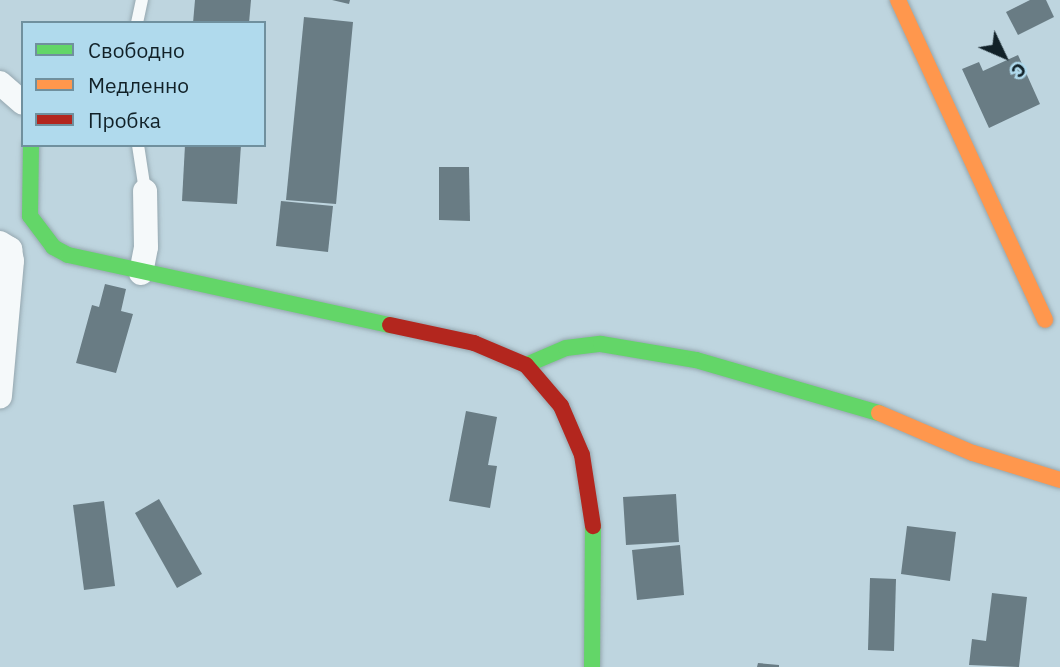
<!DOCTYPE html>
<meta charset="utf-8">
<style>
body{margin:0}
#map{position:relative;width:1060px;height:667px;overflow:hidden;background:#bed5df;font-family:"IBM Plex Sans",sans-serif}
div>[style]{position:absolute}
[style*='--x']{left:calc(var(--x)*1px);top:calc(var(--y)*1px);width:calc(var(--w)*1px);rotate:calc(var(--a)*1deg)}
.building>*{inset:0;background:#697c84}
.roads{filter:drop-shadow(0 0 2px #95a7af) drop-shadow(0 0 2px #95a7af)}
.lane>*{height:12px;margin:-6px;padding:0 6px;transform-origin:6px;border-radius:6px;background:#f5f9fa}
.street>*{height:24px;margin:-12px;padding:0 12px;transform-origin:12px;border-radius:12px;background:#f5f9fa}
.fast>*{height:16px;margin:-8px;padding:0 8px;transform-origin:8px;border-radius:8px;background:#63d668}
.slow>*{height:16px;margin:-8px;padding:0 8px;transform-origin:8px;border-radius:8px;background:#ff974d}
.jam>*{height:16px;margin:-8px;padding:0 8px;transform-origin:8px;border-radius:8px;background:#b3261e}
span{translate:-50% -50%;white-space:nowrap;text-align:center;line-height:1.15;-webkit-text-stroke:7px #b0daed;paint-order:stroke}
.legend{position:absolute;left:21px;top:21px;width:245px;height:126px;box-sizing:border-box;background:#b0daed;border:2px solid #70909e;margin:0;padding:9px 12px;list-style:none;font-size:21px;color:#112128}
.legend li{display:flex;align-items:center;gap:14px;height:35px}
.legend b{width:35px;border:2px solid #70909e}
.north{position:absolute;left:969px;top:21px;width:70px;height:70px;-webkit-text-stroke:5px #b0daed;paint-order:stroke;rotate:134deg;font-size:19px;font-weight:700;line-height:28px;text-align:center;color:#112128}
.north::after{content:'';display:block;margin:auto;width:24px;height:32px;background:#112128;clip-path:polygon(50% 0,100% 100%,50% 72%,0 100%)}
</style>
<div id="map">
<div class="building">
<i style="clip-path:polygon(195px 0,251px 0,249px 23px,193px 23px)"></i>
<i style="clip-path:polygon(332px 0,350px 0,349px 4px)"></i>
<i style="clip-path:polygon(1030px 0,1046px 0,1054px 17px,1018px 35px,1006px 12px)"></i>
<i style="clip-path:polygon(304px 17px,353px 22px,336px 204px,286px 200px)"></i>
<i style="clip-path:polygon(1018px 55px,1040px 104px,989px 128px,962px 69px,979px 62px,983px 71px)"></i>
<i style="clip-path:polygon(185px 145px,241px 145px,237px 204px,182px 201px)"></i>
<i style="clip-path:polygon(439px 167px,469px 167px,470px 221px,439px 220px)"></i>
<i style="clip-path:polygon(281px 201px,333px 206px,328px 252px,276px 246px)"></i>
<i style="clip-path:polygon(105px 284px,126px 289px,121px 311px,133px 314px,116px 373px,76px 363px,92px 305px,99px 307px)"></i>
<i style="clip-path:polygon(466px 411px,497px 417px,488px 465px,497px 466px,490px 508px,449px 501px)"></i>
<i style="clip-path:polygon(676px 494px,679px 542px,626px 545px,623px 497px)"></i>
<i style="clip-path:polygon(159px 499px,202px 574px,177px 588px,135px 513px)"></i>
<i style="clip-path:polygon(104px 501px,115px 586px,84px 590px,73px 505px)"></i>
<i style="clip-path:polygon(907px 526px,956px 532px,950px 581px,901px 574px)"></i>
<i style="clip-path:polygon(680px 545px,684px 595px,637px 600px,632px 550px)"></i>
<i style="clip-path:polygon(870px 578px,896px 579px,894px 651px,868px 650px)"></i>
<i style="clip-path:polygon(992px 593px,1027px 597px,1019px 667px,969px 665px,972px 639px,986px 641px)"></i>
<i style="clip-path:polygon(758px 663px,779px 665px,779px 667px,757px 667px)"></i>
</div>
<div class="roads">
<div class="lane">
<i style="--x:137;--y:23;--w:24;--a:-78"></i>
<i style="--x:138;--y:145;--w:47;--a:81.3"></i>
</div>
<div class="street">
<i style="--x:0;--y:83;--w:30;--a:41"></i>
<i style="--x:0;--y:243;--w:12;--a:31"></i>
<i style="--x:10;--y:249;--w:12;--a:81"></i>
<i style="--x:12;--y:261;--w:136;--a:95.1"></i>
<i style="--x:141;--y:273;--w:26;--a:-79"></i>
<i style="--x:146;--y:247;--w:56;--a:-91"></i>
</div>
<div class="fast">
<i style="--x:31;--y:145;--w:71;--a:90.8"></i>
<i style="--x:30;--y:216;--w:39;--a:53"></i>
<i style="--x:53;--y:247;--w:17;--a:28"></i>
<i style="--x:68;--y:255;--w:330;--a:12.3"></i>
<i style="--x:526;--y:365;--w:43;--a:-23"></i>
<i style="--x:566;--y:348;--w:35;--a:-7"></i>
<i style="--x:601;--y:344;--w:96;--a:9.6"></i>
<i style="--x:696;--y:360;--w:191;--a:16.2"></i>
<i style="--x:592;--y:667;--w:141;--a:-89.6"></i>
</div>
<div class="slow">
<i style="--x:898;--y:0;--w:352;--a:65.3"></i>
<i style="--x:879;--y:413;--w:102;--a:23.1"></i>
<i style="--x:973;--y:453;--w:91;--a:17.2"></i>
</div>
<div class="jam">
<i style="--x:390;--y:325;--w:86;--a:12.1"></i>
<i style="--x:474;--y:343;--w:56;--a:22.9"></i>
<i style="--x:526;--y:365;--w:54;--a:49.5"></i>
<i style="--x:561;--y:406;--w:53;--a:66.8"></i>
<i style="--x:582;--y:455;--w:72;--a:81.2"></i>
</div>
</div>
<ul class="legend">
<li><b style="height:9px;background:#63d668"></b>Свободно</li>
<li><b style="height:9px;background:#ff974d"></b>Медленно</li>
<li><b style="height:9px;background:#b3261e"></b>Пробка</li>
</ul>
<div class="north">С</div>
</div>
